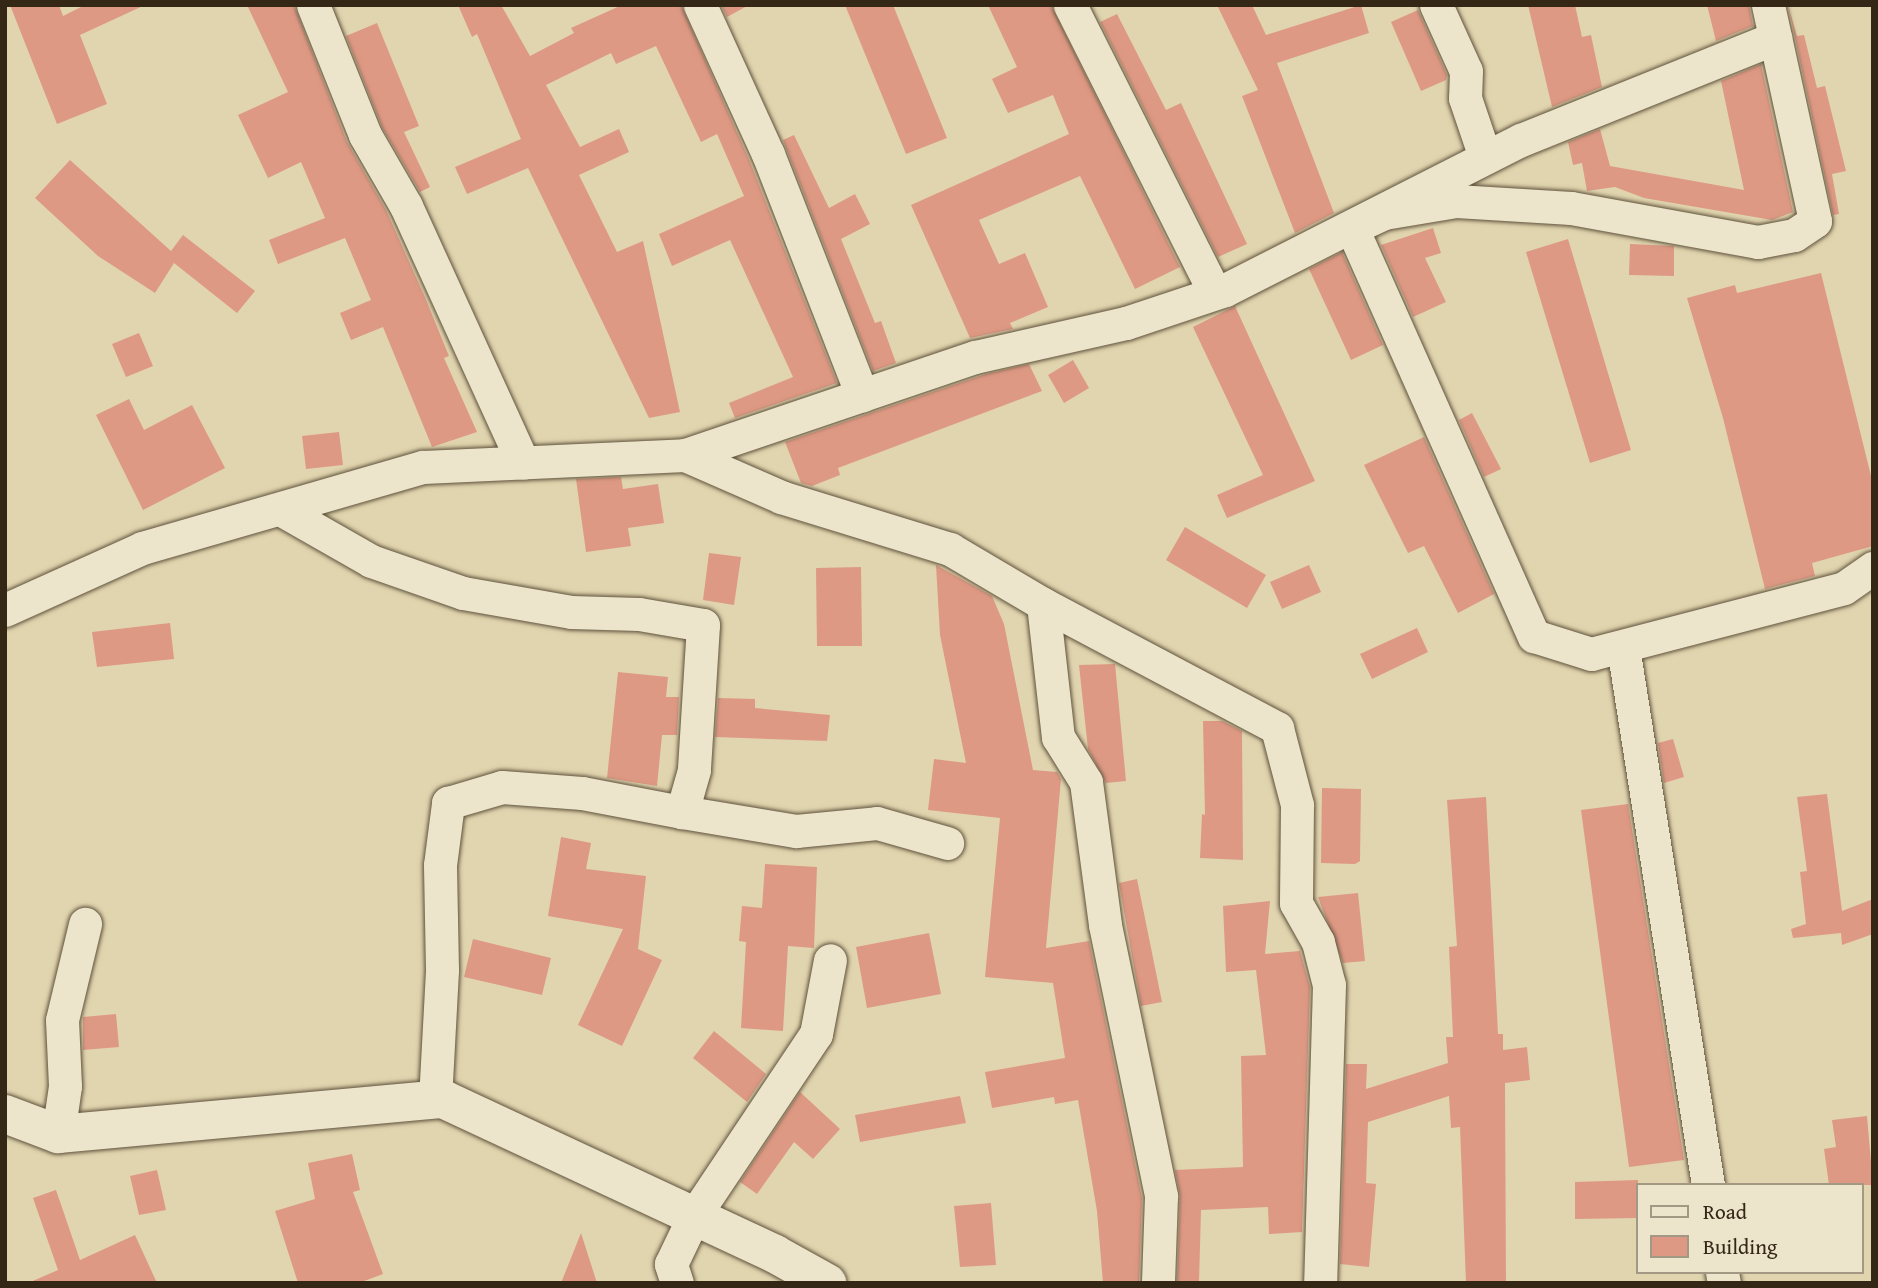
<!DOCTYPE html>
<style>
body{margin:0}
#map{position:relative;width:1878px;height:1288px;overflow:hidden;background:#e1d5af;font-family:"Gentium Book Plus",serif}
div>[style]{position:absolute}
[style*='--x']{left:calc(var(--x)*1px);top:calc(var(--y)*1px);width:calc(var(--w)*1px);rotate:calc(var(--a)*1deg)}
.building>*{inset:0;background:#de9984}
.roads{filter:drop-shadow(0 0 2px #5f523c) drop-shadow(0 0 2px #5f523c)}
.minor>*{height:33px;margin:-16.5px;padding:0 16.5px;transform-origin:16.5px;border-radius:16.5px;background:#ece4cb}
.tertiary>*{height:38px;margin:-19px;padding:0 19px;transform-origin:19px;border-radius:19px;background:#ece4cb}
span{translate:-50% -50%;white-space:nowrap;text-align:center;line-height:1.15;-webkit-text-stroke:7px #ece4cb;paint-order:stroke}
.frame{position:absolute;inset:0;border:7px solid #342716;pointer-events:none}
.legend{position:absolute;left:1636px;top:1183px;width:228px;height:91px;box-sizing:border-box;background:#ece4cb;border:2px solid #a29883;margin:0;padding:9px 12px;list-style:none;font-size:21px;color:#342716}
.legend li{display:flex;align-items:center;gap:14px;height:35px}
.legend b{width:35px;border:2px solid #a29883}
</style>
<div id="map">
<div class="building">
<i style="clip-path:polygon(10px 5px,59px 5px,63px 16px,85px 5px,145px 5px,80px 35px,107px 104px,57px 124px)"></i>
<i style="clip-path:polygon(247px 5px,294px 5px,347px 142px,386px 210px,424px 295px,449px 356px,444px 358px,477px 432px,432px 447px,383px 327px,351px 340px,340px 313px,371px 300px,345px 238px,278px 264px,269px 240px,325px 218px,301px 162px,268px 178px,238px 115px,288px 92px)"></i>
<i style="clip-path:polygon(458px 5px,501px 5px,530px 56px,574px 33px,571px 28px,622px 5px,681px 5px,750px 162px,837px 383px,735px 418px,729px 403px,793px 377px,730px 240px,672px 266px,659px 234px,744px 196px,717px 134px,701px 142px,656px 46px,616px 64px,611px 53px,546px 85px,580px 147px,619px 129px,629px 152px,579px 175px,617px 252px,643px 241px,680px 412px,649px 418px,528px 168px,467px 194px,455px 167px,521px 139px,477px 34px,472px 37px)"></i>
<i style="clip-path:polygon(721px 5px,749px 5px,727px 17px)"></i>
<i style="clip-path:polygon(845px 5px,893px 5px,947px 138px,906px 154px)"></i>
<i style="clip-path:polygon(988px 5px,1051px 5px,1180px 267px,1135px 289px,1080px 176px,979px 220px,999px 264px,1025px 253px,1048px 307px,1010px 323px,1013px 329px,970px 338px,911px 205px,1069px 134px,1053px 95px,1008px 113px,992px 79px,1017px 67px)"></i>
<i style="clip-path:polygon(1217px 5px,1252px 5px,1266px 35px,1361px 5px,1369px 33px,1277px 63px,1334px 213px,1295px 233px,1242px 96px,1258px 90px)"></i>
<i style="clip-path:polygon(1528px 5px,1575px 5px,1582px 37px,1591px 35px,1602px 87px,1552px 107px)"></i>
<i style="clip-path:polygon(1707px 5px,1749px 5px,1753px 26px,1716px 41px)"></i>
<i style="clip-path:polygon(1788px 5px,1797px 36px,1804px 35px,1817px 88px,1825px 86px,1846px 171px,1832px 174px,1839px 214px,1833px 215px)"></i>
<i style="clip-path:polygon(1418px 10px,1447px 75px,1446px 80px,1421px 91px,1391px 22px)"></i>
<i style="clip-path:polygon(1117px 14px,1166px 110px,1181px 103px,1247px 244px,1218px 257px,1100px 22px)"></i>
<i style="clip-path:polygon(377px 23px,419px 126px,404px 132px,430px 187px,420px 192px,382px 127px,346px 36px)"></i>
<i style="clip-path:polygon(1761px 64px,1793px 212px,1772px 220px,1644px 198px,1615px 187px,1587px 191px,1582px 163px,1573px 165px,1568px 142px,1600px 129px,1610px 166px,1744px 190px,1721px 81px)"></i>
<i style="clip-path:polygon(794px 135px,829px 208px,855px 194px,870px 224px,841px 239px,875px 323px,881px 321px,896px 363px,873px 371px,783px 140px)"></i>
<i style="clip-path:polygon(70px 160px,171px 251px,183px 235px,255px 291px,237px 313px,174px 263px,155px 293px,98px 256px,35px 198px)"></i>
<i style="clip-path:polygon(1433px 228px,1441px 253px,1425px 258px,1446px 302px,1413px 317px,1381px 245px)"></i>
<i style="clip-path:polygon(1568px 239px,1631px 450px,1590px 463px,1526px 252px)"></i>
<i style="clip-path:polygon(1630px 244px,1674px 246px,1674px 276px,1629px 275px)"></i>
<i style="clip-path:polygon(1342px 252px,1383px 345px,1351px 360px,1309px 269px)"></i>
<i style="clip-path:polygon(1821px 273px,1873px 484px,1873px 546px,1812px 563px,1815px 576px,1765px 589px,1723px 418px,1687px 298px,1735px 285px,1737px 293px)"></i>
<i style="clip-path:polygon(1235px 306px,1315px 481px,1227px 518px,1217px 495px,1263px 475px,1193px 327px)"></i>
<i style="clip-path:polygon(139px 333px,153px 366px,126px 377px,112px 344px)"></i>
<i style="clip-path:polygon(1073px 360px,1089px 388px,1064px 403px,1048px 375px)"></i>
<i style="clip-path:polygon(1029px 364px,1042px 391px,838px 468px,840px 475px,812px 486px,801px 483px,785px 442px,986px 374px)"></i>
<i style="clip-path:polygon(129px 399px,144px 430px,192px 405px,225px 468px,143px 510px,96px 415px)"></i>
<i style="clip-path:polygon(1472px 413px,1501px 469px,1484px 477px,1459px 420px)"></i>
<i style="clip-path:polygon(339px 432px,343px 465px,306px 469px,302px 436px)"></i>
<i style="clip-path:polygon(1424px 437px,1494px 594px,1458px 613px,1424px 546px,1408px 553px,1364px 465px)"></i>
<i style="clip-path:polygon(621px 477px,623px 489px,658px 484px,664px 523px,628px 528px,631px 546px,586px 552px,576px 479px)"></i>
<i style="clip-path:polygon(1185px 527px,1266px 575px,1247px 608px,1166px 560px)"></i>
<i style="clip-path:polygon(709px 553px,741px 557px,734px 605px,703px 600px)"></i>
<i style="clip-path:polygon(936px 565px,992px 596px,1004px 624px,1033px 770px,1057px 772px,1061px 779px,1046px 948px,1089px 941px,1142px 1198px,1139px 1283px,1103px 1283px,1097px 1211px,1078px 1100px,1055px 1104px,1054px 1097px,992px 1108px,985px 1072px,1065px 1058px,1053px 983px,985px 977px,1000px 818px,928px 810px,934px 759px,966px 763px,940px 635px)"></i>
<i style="clip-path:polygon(1309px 565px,1321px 592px,1282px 609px,1270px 582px)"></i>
<i style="clip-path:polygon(861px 567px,862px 646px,817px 646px,816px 568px)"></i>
<i style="clip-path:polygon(170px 623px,174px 659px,97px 667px,92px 632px)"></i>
<i style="clip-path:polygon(1417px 628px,1428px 652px,1372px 679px,1360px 654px)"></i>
<i style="clip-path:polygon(1115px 664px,1126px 781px,1106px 783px,1088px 749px,1079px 665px)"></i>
<i style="clip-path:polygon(618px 672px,668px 677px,666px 697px,679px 697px,677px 735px,662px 735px,657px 786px,607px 778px)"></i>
<i style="clip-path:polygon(718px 698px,755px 699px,755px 708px,830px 715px,827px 741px,715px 737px)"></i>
<i style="clip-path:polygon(1203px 721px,1222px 721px,1242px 731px,1243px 860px,1200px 858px,1202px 814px,1205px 815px)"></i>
<i style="clip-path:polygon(1673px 739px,1684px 777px,1664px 783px,1658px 743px)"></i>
<i style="clip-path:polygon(1322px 788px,1361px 789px,1360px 861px,1355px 864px,1321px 863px)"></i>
<i style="clip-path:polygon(1827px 794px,1842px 911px,1873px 899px,1873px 934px,1842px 945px,1841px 933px,1793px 938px,1791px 929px,1806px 924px,1800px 872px,1807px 871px,1797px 797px)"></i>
<i style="clip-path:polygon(1486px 797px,1498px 1034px,1503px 1034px,1503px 1050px,1527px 1047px,1530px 1080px,1505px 1083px,1506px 1283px,1466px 1283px,1460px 1127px,1451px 1128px,1449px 1096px,1368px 1122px,1366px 1183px,1376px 1184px,1369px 1267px,1340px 1264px,1346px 1064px,1367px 1064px,1366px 1089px,1448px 1063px,1446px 1037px,1453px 1037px,1449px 947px,1457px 946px,1447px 800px)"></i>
<i style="clip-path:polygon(1628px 804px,1684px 1160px,1629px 1167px,1581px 810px)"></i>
<i style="clip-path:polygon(561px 837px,591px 843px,586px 869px,646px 876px,638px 949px,662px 960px,622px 1046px,578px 1025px,623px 929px,548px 916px)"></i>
<i style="clip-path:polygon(765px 864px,817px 867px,814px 948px,788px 946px,783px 1031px,741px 1028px,746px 942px,739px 941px,742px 906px,762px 908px)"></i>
<i style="clip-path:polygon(1137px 879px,1162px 1002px,1141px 1006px,1119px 883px)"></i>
<i style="clip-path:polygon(1358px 893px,1365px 961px,1343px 963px,1318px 897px)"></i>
<i style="clip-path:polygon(1270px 901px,1265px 954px,1300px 951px,1310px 987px,1302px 1232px,1269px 1234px,1268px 1207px,1201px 1210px,1199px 1283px,1177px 1283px,1180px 1196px,1175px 1170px,1243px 1167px,1241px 1056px,1266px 1055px,1256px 970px,1226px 972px,1223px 906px)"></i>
<i style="clip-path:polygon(929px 933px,941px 994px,867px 1008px,856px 947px)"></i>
<i style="clip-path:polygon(473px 939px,551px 958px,542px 995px,464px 977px)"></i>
<i style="clip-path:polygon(116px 1014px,119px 1047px,83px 1050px,83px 1017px)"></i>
<i style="clip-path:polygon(714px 1031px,766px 1074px,747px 1102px,693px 1058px)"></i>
<i style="clip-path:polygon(800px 1092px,840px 1129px,813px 1159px,794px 1142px,757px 1194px,740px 1182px)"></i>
<i style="clip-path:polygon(960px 1096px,966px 1123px,860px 1142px,855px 1115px)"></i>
<i style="clip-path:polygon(1867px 1116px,1873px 1185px,1829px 1185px,1824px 1149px,1836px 1147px,1832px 1120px)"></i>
<i style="clip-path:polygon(352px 1154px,360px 1190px,353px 1192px,383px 1274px,359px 1283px,298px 1283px,275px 1211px,315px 1199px,308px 1163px)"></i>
<i style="clip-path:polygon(157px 1170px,166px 1210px,139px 1215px,130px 1176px)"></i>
<i style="clip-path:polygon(1638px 1180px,1638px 1218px,1575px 1219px,1575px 1182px)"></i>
<i style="clip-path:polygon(56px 1190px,80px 1260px,135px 1235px,157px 1283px,28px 1283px,58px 1270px,33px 1198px)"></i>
<i style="clip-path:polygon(991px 1203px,996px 1265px,960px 1267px,954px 1206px)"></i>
<i style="clip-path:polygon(581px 1233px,597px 1283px,561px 1283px)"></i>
</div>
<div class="roads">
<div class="minor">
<i style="--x:313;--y:5;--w:140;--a:68.2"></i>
<i style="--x:365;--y:135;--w:82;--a:60"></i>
<i style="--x:406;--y:206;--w:282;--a:65.5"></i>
<i style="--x:700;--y:5;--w:164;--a:65.5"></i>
<i style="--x:768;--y:154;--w:259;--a:68.7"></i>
<i style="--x:1070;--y:5;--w:322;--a:63.3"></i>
<i style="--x:1436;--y:5;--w:72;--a:65.6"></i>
<i style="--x:1466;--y:71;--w:27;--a:92"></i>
<i style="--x:1465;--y:98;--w:62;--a:71.3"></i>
<i style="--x:1768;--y:5;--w:221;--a:77.7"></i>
<i style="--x:1815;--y:221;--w:25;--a:146"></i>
<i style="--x:1794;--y:235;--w:37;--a:169"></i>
<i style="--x:1758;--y:242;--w:190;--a:-169.7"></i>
<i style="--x:1571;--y:208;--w:115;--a:-176.5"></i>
<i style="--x:1456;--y:201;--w:73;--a:170.5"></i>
<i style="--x:1384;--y:213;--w:35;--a:155"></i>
<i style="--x:1352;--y:228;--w:447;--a:66"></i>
<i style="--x:1534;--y:636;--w:60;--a:17.5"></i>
<i style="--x:1591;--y:654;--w:261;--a:-14.6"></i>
<i style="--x:1844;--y:588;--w:35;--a:-35"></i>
<i style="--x:685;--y:455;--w:105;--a:23.6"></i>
<i style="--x:781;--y:497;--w:177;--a:17.1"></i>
<i style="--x:950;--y:549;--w:108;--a:30.6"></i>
<i style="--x:1043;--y:604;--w:134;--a:83.6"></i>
<i style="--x:1058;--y:737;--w:53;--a:58.1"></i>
<i style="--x:1086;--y:782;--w:144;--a:82.4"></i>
<i style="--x:1105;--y:925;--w:277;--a:78.3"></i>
<i style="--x:1161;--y:1196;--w:87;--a:92"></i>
<i style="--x:280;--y:509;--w:105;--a:29.7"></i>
<i style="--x:371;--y:561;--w:97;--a:19.2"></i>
<i style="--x:463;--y:593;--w:110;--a:10"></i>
<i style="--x:571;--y:612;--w:68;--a:1.7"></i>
<i style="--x:639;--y:614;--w:65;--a:9.8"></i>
<i style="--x:703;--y:625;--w:145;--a:93.6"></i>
<i style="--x:694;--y:770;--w:44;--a:105.9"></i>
<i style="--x:682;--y:812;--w:116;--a:9.5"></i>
<i style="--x:796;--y:831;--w:81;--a:-5.6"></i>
<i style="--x:877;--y:823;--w:73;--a:15.9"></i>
<i style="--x:1043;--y:604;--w:265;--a:27.9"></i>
<i style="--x:1277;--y:728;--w:80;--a:75.4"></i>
<i style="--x:1297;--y:805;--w:98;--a:90.6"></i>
<i style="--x:1296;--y:903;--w:45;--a:60.6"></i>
<i style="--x:1318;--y:942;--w:44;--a:75.7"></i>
<i style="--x:1329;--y:985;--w:298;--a:91.7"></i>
<i style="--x:5;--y:610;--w:150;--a:-24.3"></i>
<i style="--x:142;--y:548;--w:292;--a:-16.1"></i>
<i style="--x:423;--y:467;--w:262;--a:-2.6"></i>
<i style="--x:685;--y:455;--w:306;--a:-18.7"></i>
<i style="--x:975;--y:357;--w:155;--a:-12.7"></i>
<i style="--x:1126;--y:323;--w:104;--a:-18.4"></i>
<i style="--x:1225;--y:290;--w:332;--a:-26.9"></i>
<i style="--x:1521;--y:140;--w:274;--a:-21.9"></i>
<i style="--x:1623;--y:647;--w:545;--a:81.02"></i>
<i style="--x:435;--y:1100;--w:130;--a:-86.9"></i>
<i style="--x:442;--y:970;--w:105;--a:-91.1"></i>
<i style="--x:440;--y:865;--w:63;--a:-82.6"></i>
<i style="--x:448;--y:803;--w:56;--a:-16.5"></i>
<i style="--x:502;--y:787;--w:80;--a:4.3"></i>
<i style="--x:582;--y:793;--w:102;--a:10.8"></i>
<i style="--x:58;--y:1134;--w:49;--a:-81.7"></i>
<i style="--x:65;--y:1086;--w:66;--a:-92.6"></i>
<i style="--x:62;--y:1020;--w:99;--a:-76.5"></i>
<i style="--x:1722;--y:1272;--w:11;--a:80"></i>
<i style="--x:677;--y:1283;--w:20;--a:-108"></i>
<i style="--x:671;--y:1264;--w:53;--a:-64.4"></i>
<i style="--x:694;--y:1216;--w:219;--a:-56.2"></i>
<i style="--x:816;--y:1034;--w:75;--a:-79.3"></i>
</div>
<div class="tertiary">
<i style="--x:5;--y:1114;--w:57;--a:20.7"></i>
<i style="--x:58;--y:1134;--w:387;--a:-5.2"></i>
<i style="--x:443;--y:1099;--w:366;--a:25"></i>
<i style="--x:775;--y:1254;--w:60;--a:29.1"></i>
</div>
</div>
<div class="frame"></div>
<ul class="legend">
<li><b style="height:9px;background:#ece4cb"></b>Road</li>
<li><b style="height:19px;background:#de9984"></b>Building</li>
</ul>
</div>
